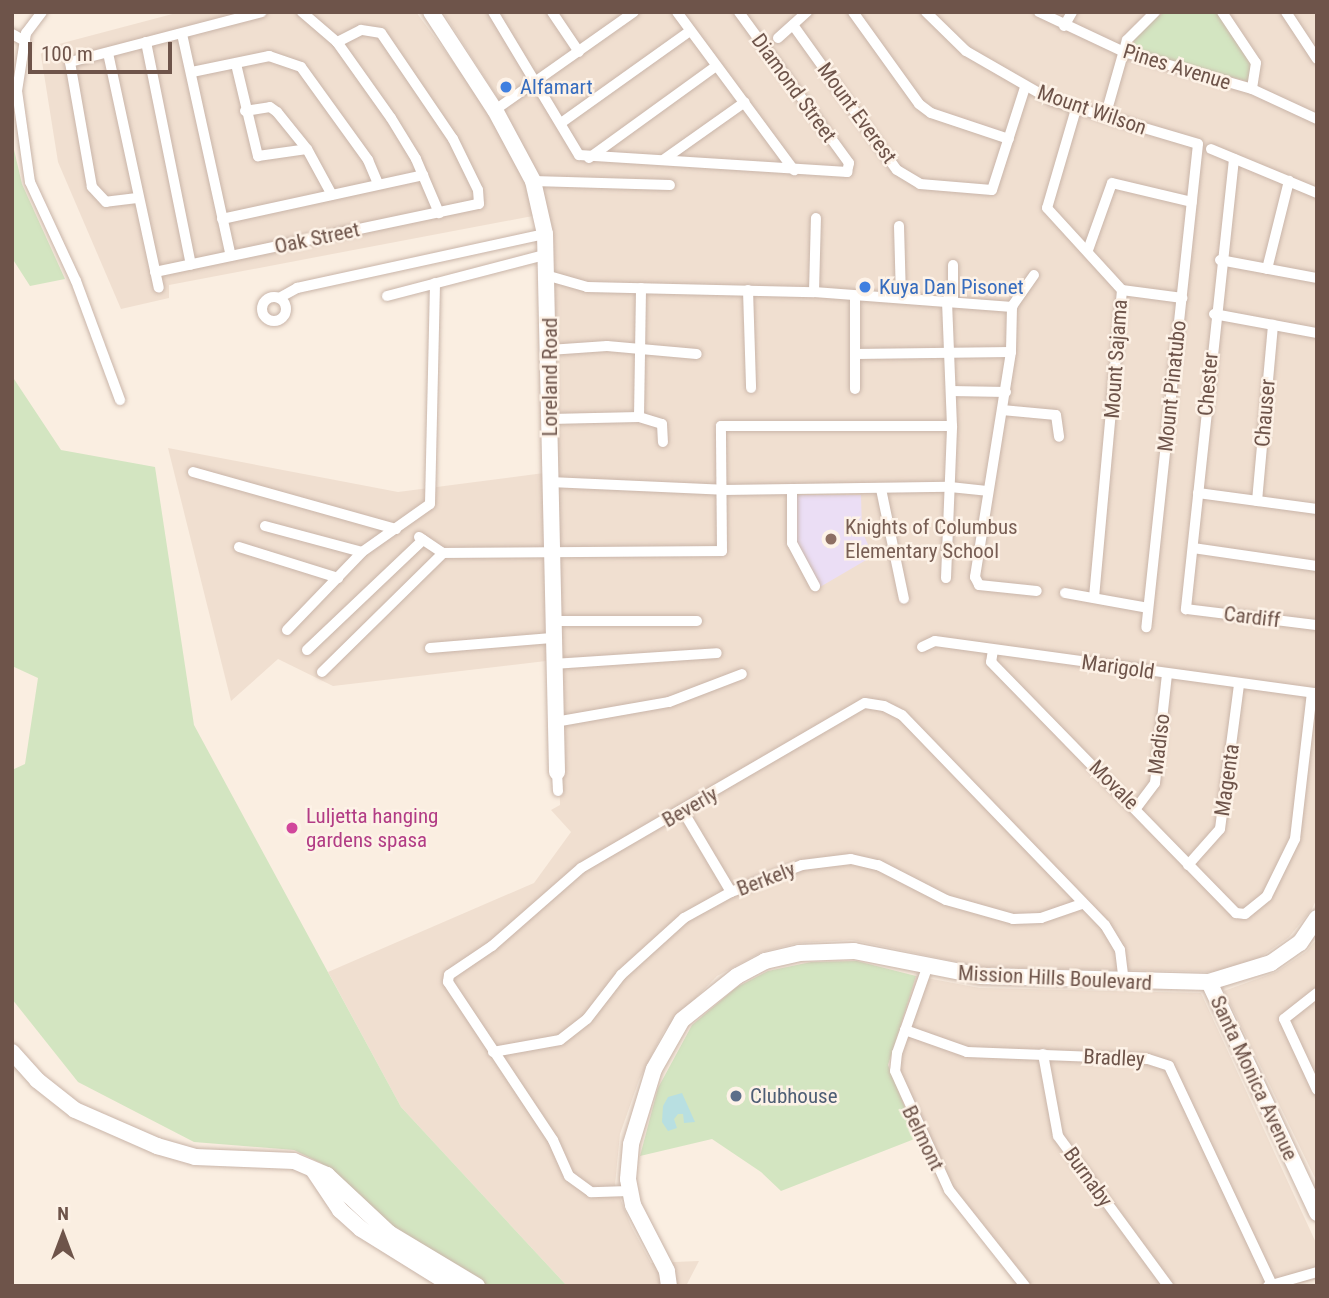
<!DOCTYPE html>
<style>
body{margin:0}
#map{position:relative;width:1329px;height:1298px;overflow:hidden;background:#faeee1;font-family:"Roboto Condensed",sans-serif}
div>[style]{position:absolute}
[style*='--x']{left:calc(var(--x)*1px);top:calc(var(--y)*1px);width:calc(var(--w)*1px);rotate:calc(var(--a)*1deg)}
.residential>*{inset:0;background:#f0dfd0}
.education>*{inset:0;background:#ebdef5}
.green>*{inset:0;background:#d3e5c1}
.water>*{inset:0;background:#b8dfe1}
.roads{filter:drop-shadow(0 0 2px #c9b5a9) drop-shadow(0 0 2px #c9b5a9)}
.street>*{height:10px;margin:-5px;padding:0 5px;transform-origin:5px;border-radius:5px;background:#fff}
.street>.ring{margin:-5px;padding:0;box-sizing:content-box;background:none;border:10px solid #fff;border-radius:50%}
.secondary>*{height:16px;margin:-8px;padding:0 8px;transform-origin:8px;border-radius:8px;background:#fff}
.dots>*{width:19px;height:19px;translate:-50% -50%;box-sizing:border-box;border:4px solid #fdf2e7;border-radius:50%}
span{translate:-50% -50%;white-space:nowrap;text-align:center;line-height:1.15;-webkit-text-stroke:5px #fdf2e7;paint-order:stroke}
.street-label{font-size:21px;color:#6e544a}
.shop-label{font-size:21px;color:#366cbe}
.left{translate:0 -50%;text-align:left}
.education-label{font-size:21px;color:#785e54}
.hotel-label{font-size:21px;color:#b23c85}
.service-label{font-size:21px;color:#4e5e75}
.frame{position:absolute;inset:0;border:14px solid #6e544a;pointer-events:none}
.north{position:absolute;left:28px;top:1200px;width:70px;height:70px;-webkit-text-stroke:5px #fdf2e7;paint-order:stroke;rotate:0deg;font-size:19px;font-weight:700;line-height:28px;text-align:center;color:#6e544a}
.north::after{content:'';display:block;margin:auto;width:24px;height:32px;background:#6e544a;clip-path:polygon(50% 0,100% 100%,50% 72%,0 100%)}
.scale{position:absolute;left:28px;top:42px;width:144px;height:32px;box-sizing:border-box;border:4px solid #6e544a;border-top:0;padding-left:9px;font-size:21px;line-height:24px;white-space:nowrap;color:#6e544a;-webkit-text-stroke:5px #fdf2e7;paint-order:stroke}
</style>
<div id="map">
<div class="residential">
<i style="clip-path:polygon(180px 12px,416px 12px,468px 82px,526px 178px,538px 215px,169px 285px,169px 298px,121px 309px,58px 162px,40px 49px)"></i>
<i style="clip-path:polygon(443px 12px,1317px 12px,1317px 898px,1312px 909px,1289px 937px,1258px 959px,1217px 972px,982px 967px,852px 940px,798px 943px,762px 952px,717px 976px,664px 1031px,639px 1080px,620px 1134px,615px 1185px,631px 1226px,651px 1263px,699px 1261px,686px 1286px,567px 1286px,401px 1107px,328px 972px,534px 883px,571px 832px,551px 810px,560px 805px,553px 486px,554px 276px,538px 178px,499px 100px)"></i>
<i style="clip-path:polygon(168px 448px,398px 492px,544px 473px,546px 661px,333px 686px,278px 659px,231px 701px)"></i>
<i style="clip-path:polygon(1317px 939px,1317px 1182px,1224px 991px,1276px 972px,1306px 952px)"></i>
<i style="clip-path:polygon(916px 976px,980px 988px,1201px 993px,1317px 1245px,1317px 1279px,1291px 1286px,1019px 1286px,944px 1193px,893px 1085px,890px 1048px)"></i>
</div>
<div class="education">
<i style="clip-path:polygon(795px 495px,861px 495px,862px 531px,873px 556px,820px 587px,797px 547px)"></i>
</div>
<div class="green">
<i style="clip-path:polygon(1165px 12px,1218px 12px,1252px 64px,1250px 82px,1133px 50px,1135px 32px)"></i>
<i style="clip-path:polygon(12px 141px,22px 184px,65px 279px,30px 286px,12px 258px)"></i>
<i style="clip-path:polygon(12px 376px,61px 450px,155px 467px,194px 725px,401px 1107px,567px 1286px,483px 1286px,372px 1215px,321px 1163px,294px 1150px,194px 1142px,78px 1082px,12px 999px,12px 770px,25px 764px,38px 678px,12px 666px)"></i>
<i style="clip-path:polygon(857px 961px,916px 976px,888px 1065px,917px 1138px,781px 1191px,761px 1172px,712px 1139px,640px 1156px,658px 1088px,692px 1025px,737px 987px,768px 971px,811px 962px)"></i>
</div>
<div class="water">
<i style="clip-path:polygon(682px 1093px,695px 1122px,684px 1123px,683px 1114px,678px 1114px,674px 1119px,677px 1128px,668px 1131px,662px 1122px,663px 1106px,668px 1097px)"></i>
</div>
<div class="roads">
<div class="street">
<i style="--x:42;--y:12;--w:26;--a:127"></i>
<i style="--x:26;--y:33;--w:59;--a:98.8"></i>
<i style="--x:17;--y:91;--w:92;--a:81.9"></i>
<i style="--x:30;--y:182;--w:109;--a:65.1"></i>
<i style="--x:76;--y:281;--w:127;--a:69.7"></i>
<i style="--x:302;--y:12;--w:46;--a:40.6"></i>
<i style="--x:337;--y:42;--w:93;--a:54.6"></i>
<i style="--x:391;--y:118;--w:48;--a:58.6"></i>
<i style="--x:416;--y:159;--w:59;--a:66.9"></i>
<i style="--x:493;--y:12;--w:167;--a:59"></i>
<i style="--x:579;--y:155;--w:269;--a:3.6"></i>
<i style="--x:847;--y:172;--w:9;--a:-77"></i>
<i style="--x:849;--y:163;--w:187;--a:-126.1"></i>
<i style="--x:552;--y:12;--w:48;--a:56"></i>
<i style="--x:677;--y:12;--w:197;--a:53.5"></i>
<i style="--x:853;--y:12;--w:113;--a:54.3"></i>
<i style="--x:919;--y:104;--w:15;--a:37"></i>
<i style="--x:931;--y:113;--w:82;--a:18.4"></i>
<i style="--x:926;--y:12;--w:56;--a:44.3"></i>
<i style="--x:966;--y:51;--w:100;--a:29.9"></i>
<i style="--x:1053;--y:101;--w:151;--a:16.5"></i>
<i style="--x:1198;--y:144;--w:486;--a:96.1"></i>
<i style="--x:1039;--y:12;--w:94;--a:25.2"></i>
<i style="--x:1124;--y:52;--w:133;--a:16.1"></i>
<i style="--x:1252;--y:89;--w:72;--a:24.8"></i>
<i style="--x:1222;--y:12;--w:61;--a:56.3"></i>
<i style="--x:1256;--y:63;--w:26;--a:99"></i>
<i style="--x:1286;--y:12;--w:56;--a:56.6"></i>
<i style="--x:793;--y:25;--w:178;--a:54.4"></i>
<i style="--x:897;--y:170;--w:27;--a:31"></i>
<i style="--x:920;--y:184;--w:72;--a:4.8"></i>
<i style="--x:992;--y:190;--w:108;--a:-72.2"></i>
<i style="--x:1064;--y:26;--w:16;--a:-60"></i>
<i style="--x:12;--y:34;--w:15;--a:28"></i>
<i style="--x:182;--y:34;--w:227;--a:77.6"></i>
<i style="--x:778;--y:38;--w:39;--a:-42"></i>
<i style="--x:146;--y:42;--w:227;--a:78.6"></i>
<i style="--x:108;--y:53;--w:240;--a:77.8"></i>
<i style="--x:236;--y:64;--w:95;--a:76.6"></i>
<i style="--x:258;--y:156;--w:49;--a:-8.1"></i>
<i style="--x:192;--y:72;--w:79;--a:-11.7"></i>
<i style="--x:269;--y:56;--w:34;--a:19"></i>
<i style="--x:301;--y:67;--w:115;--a:54.2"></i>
<i style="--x:368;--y:160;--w:26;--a:67"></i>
<i style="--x:1076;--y:109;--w:103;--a:106.3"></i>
<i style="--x:1047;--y:208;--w:111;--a:47.6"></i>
<i style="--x:1122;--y:290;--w:309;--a:95.2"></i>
<i style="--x:495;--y:110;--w:170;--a:-35.2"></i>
<i style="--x:245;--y:111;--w:25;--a:-9"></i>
<i style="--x:270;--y:107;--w:9;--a:36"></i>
<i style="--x:277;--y:112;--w:48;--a:51"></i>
<i style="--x:307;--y:149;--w:52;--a:61.5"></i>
<i style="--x:1105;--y:117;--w:80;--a:-74.1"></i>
<i style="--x:1127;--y:40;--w:40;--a:-45"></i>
<i style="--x:561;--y:123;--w:158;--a:-35.5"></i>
<i style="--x:1211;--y:149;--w:115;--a:22.5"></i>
<i style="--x:589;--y:158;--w:157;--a:-35.9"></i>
<i style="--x:1234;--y:159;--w:453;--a:96.1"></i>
<i style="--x:1186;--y:609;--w:132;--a:7"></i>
<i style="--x:663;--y:160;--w:100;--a:-35.3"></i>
<i style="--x:533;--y:181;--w:137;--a:1.7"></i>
<i style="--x:137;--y:198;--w:31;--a:173"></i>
<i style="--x:106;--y:202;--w:21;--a:-133"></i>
<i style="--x:92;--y:187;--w:127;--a:-100"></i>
<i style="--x:70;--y:62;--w:198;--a:-14.6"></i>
<i style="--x:222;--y:219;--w:206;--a:-12.3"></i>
<i style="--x:899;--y:226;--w:72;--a:88.4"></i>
<i style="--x:1088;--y:250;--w:71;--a:-70.3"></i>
<i style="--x:1112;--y:183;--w:82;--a:13.4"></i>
<i style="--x:1220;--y:260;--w:99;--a:10.5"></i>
<i style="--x:953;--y:265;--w:35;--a:90"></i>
<i style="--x:1267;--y:269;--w:91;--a:-76"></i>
<i style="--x:155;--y:272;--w:331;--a:-11.9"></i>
<i style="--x:479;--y:204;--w:14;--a:-94"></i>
<i style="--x:478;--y:190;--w:57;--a:-116.1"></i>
<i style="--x:453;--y:139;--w:128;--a:-124.2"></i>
<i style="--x:381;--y:33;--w:20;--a:-171"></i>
<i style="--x:361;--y:30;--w:27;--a:153"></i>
<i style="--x:1034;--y:275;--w:39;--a:125"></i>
<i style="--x:1012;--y:307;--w:45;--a:91.3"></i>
<i style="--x:1011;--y:352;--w:228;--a:99.1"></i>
<i style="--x:975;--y:577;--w:9;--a:63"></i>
<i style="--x:979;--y:585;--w:58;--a:5.9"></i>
<i style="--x:549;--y:276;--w:40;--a:16"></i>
<i style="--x:587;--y:287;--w:227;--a:1.3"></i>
<i style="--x:814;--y:292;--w:199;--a:4.3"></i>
<i style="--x:748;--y:290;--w:98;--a:88.2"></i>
<i style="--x:1122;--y:290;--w:61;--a:7.6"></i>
<i style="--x:814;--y:292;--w:74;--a:-88.5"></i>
<i style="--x:387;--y:296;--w:166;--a:-14.6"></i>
<i style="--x:855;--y:296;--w:93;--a:90"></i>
<i class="ring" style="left:262px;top:297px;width:14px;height:14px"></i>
<i style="--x:279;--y:298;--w:21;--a:-29"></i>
<i style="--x:297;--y:288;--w:254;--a:-12.3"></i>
<i style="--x:1214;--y:314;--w:105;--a:10.5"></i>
<i style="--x:549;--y:350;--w:58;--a:-3.9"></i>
<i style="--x:607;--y:346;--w:90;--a:5.1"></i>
<i style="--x:855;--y:354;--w:156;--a:-0.7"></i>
<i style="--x:951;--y:391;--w:55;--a:1"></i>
<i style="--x:1002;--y:410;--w:54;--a:5.3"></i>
<i style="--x:1056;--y:415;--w:22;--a:82"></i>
<i style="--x:639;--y:417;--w:129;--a:-89.1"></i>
<i style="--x:550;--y:419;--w:89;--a:-1.3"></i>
<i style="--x:639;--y:417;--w:24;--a:17"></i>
<i style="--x:662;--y:424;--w:18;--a:87"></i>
<i style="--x:193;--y:472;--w:211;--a:15.7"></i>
<i style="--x:550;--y:482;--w:173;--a:2.6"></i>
<i style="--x:723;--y:490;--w:227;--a:-0.8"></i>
<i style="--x:950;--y:487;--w:37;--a:6"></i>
<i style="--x:881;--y:489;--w:112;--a:78.2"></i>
<i style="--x:792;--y:491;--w:52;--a:90"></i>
<i style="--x:792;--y:543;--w:49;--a:61.9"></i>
<i style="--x:1198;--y:493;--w:120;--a:7.7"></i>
<i style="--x:1257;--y:501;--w:177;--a:-84.8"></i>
<i style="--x:265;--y:526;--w:100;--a:15"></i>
<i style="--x:419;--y:537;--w:29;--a:34"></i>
<i style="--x:443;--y:553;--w:279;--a:-0.4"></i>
<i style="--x:722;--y:551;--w:125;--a:-90.5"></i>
<i style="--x:721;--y:426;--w:231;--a:0"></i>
<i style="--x:239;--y:547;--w:104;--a:17.4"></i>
<i style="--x:1193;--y:548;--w:125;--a:8.3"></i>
<i style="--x:946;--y:578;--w:152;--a:-87.7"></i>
<i style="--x:952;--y:426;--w:126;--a:-92.3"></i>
<i style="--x:1065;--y:593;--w:84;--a:10.2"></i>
<i style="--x:552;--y:621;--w:145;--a:0"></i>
<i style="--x:287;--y:630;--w:108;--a:-46.1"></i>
<i style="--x:362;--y:552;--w:83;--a:-35.2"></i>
<i style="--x:430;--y:504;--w:221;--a:-88.7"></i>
<i style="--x:922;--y:647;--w:14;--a:-25"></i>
<i style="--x:935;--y:641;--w:386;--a:7.8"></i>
<i style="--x:430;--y:648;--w:122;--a:-4.7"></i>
<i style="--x:307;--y:650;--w:160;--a:-43.5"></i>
<i style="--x:993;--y:650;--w:12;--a:99"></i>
<i style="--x:991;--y:662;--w:351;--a:45.7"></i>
<i style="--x:1236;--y:913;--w:9;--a:6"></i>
<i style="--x:1245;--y:914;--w:28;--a:-39"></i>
<i style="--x:1267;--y:896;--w:64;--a:-63.8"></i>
<i style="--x:1295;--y:839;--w:147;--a:-83.4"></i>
<i style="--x:553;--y:664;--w:164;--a:-3.8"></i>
<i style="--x:322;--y:672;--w:170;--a:-44.5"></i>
<i style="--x:555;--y:722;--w:116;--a:-10"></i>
<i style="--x:669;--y:702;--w:78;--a:-21"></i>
<i style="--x:557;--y:772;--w:19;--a:87"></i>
<i style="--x:1137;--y:807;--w:30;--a:-53"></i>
<i style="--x:1155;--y:783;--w:110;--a:-83.7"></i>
<i style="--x:683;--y:811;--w:94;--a:59.3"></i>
<i style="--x:1188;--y:865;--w:48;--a:-48.4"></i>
<i style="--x:1220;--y:829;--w:146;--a:-82.5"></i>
<i style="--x:927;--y:968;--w:90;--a:109.4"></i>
<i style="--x:897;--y:1053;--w:18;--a:96"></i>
<i style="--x:895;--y:1071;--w:131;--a:65.6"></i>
<i style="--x:949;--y:1190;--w:122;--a:51.6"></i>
<i style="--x:1317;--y:993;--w:42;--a:141.8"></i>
<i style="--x:1284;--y:1019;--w:78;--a:65.1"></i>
<i style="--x:905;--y:1030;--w:66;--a:19.5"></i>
<i style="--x:967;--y:1052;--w:181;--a:2.2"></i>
<i style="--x:1148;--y:1059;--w:22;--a:18"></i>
<i style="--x:1169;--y:1066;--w:242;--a:64.8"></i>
<i style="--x:493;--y:1052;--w:68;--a:-10.2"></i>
<i style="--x:560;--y:1040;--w:34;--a:-38"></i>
<i style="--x:587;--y:1019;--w:56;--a:-52.3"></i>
<i style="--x:621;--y:975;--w:85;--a:-42.1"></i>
<i style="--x:684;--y:918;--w:54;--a:-29"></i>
<i style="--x:731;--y:892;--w:76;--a:-20.8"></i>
<i style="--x:802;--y:865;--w:49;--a:-7"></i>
<i style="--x:851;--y:859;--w:28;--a:13"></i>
<i style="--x:878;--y:865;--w:76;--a:27.2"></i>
<i style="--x:946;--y:900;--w:70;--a:15.8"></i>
<i style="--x:1013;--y:919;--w:28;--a:-2"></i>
<i style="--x:1041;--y:918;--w:43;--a:-18.9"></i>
<i style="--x:1043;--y:1054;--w:83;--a:79.6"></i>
<i style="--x:1058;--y:1136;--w:186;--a:53.7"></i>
<i style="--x:629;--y:1191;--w:38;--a:178"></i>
<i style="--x:591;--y:1192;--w:27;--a:-144"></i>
<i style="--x:569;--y:1176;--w:39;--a:-114"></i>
<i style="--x:553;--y:1140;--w:190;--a:-123.6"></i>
<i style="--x:448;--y:982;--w:7;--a:-82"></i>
<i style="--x:449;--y:975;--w:52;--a:-34"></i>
<i style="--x:492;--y:946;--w:118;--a:-41.2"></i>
<i style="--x:581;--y:868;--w:328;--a:-30.2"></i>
<i style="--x:865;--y:703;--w:19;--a:9"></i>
<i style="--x:884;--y:706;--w:20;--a:27"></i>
<i style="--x:902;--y:715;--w:292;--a:46"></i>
<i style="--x:1105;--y:925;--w:29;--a:59"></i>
<i style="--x:1120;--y:950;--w:33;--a:83"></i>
<i style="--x:1268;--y:1286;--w:51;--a:-15.9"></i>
</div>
<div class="secondary">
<i style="--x:431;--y:12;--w:117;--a:56.9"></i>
<i style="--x:495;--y:110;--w:81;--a:61.8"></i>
<i style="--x:533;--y:181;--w:54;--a:77.2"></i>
<i style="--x:545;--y:234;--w:538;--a:88.72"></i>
<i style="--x:1209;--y:982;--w:255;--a:64.9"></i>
<i style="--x:12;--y:1052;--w:38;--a:48"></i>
<i style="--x:37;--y:1080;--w:48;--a:38.3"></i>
<i style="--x:75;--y:1110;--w:90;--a:23.7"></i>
<i style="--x:157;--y:1146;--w:40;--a:16"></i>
<i style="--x:195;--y:1157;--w:99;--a:2.3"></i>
<i style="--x:294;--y:1161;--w:36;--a:23"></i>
<i style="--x:327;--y:1175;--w:85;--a:43.1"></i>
<i style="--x:389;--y:1233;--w:103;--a:31.1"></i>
<i style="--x:314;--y:1171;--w:47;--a:56.3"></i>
<i style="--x:340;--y:1210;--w:28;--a:42"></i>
<i style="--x:361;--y:1229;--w:108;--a:31.8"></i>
<i style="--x:669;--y:1286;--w:15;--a:-98"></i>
<i style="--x:667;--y:1271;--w:74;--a:-117.3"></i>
<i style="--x:633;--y:1205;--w:26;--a:-101"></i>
<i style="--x:628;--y:1179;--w:35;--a:-85"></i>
<i style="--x:631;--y:1144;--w:78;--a:-73"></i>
<i style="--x:654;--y:1069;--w:56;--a:-60.3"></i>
<i style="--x:682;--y:1020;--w:70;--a:-38.7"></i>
<i style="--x:737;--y:976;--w:32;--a:-28"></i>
<i style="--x:765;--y:961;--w:35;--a:-13"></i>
<i style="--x:799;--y:953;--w:55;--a:-2.1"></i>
<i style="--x:854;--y:951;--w:129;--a:11.1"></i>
<i style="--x:981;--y:976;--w:228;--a:1.5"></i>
<i style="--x:1209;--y:982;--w:65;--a:-17"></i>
<i style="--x:1271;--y:963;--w:35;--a:-35"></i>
<i style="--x:1300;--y:943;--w:30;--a:-56"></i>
</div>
</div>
<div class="dots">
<i style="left:506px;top:87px;background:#3f7fe0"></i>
<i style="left:865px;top:287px;background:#3f7fe0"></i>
<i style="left:831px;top:539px;background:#8d6e63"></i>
<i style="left:292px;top:828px;background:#d1479c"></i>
<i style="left:736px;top:1096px;background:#5c6f8a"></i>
</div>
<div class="street-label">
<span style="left:1177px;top:67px;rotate:17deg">Pines Avenue</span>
<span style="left:794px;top:88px;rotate:54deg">Diamond Street</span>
<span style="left:1092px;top:110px;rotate:19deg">Mount Wilson</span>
<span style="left:857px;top:113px;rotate:54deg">Mount Everest</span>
<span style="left:317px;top:238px;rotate:-12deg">Oak Street</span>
<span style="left:1116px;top:359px;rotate:-86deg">Mount Sajama</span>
<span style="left:550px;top:377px;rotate:-90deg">Loreland Road</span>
<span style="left:1208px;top:384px;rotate:-85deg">Chester</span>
<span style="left:1172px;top:386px;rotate:-84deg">Mount Pinatubo</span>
<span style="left:1265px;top:413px;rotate:-85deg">Chauser</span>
<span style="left:1252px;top:617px;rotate:7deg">Cardiff</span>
<span style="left:1118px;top:667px;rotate:8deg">Marigold</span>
<span style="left:1159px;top:744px;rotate:-83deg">Madiso</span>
<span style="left:1227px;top:780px;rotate:-82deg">Magenta</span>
<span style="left:1114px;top:785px;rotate:45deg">Movale</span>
<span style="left:690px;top:807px;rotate:-30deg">Beverly</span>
<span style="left:766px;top:879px;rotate:-21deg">Berkely</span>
<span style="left:1055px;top:978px;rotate:3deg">Mission Hills Boulevard</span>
<span style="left:1114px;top:1058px;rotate:3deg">Bradley</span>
<span style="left:1254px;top:1078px;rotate:65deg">Santa Monica Avenue</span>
<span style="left:923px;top:1138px;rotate:64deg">Belmont</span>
<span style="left:1088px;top:1177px;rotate:54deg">Burnaby</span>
</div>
<div class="shop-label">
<span class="left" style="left:520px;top:87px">Alfamart</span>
<span class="left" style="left:879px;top:287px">Kuya Dan Pisonet</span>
</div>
<div class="education-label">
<span class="left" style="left:845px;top:539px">Knights of Columbus<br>Elementary School</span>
</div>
<div class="hotel-label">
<span class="left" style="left:306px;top:828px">Luljetta hanging<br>gardens spasa</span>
</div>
<div class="service-label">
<span class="left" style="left:750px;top:1096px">Clubhouse</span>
</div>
<div class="frame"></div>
<div class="north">N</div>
<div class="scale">100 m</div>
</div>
